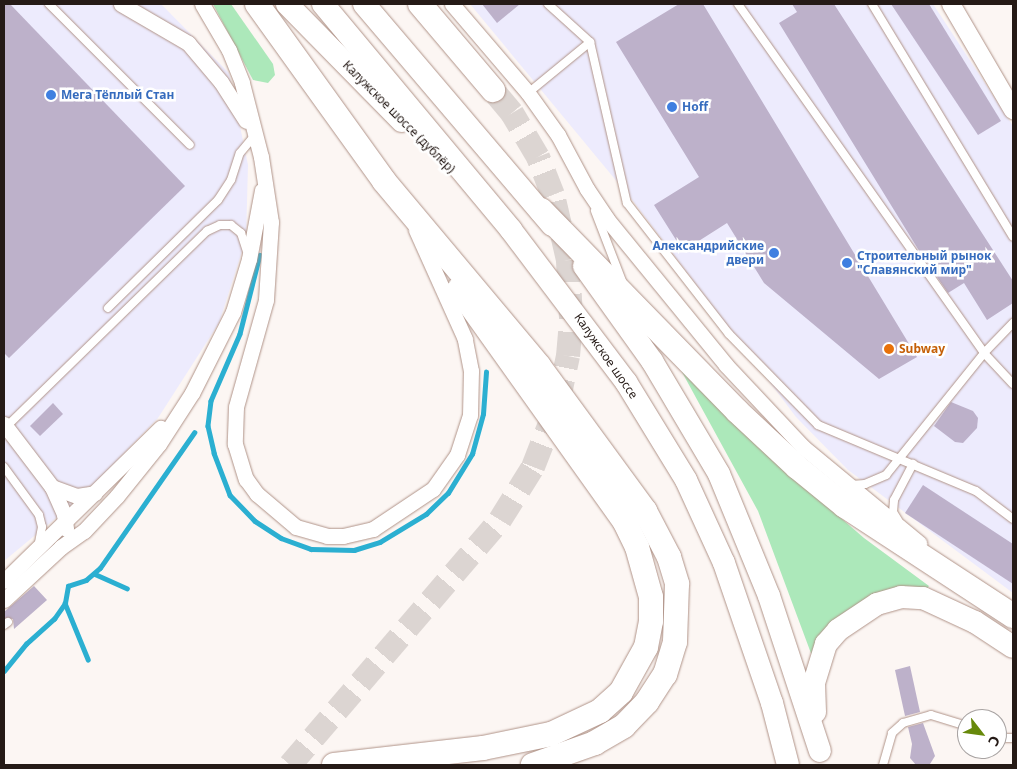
<!DOCTYPE html>
<meta charset="utf-8">
<style>
body{margin:0}
#map{position:relative;width:1017px;height:769px;overflow:hidden;background:#fcf6f3;font-family:"Noto Sans",sans-serif}
div>[style]{position:absolute}
[style*='--x']{left:calc(var(--x)*1px);top:calc(var(--y)*1px);width:calc(var(--w)*1px);rotate:calc(var(--a)*1deg)}
.commercial>*{inset:0;background:#edebfd}
.green>*{inset:0;background:#ace8ba}
.stream>*{height:4.5px;margin:-2.25px;padding:0 2.25px;transform-origin:2.25px;border-radius:2.25px;background:#2bafd1}
.building>*{inset:0;background:#bdb1ca}
.trunk-tunnel>*{height:24px;margin-top:-12px;transform-origin:0;background:repeating-linear-gradient(90deg,#dcd5d2 0 24px,transparent 0 36px)}
.roads{filter:drop-shadow(0 0 1px #b09388) drop-shadow(0 0 1px #b09388)}
.service>*{height:8px;margin:-4px;padding:0 4px;transform-origin:4px;border-radius:4px;background:#fff}
.minor>*{height:15px;margin:-7.5px;padding:0 7.5px;transform-origin:7.5px;border-radius:7.5px;background:#fff}
.tertiary>*{height:18px;margin:-9px;padding:0 9px;transform-origin:9px;border-radius:9px;background:#fff}
.primary>*{height:22px;margin:-11px;padding:0 11px;transform-origin:11px;border-radius:11px;background:#fff}
.trunk>*{height:24px;margin:-12px;padding:0 12px;transform-origin:12px;border-radius:12px;background:#fff}
.dots>*{width:14px;height:14px;translate:-50% -50%;box-sizing:border-box;border:2px solid #fff;border-radius:50%}
span{translate:-50% -50%;white-space:nowrap;text-align:center;line-height:1.15;-webkit-text-stroke:5px #fff;paint-order:stroke}
.shop-label{font-size:12px;color:#366cbe;font-weight:700}
.left{translate:0 -50%;text-align:left}
.right{translate:-100% -50%;text-align:right}
.street-label{font-size:12px;color:#251a16}
.food-label{font-size:12px;color:#c56008;font-weight:700}
.frame{position:absolute;inset:0;border:5px solid #251a16;pointer-events:none}
.north{position:absolute;left:957px;top:709px;width:50px;height:50px;box-sizing:border-box;background:#fff;border:1px solid #a8a3a2;border-radius:50%;rotate:120deg;font-size:14px;font-weight:700;line-height:20px;text-align:center;color:#251a16}
.north::after{content:'';display:block;margin:auto;width:18px;height:22px;background:#67890b;clip-path:polygon(50% 0,100% 100%,50% 72%,0 100%)}
</style>
<div id="map">
<div class="commercial">
<i style="clip-path:polygon(4px 4px,161px 4px,229px 73px,248px 165px,246px 239px,219px 323px,158px 418px,85px 494px,4px 561px)"></i>
<i style="clip-path:polygon(470px 4px,933px 4px,1013px 126px,1013px 593px,848px 470px,796px 417px,633px 201px)"></i>
</div>
<div class="green">
<i style="clip-path:polygon(213px 4px,231px 4px,273px 64px,275px 75px,268px 83px,253px 80px)"></i>
<i style="clip-path:polygon(677px 363px,753px 442px,864px 538px,929px 586px,926px 590px,900px 590px,812px 656px,758px 511px)"></i>
</div>
<div class="stream">
<i style="--x:260;--y:255;--w:81;--a:104.2"></i>
<i style="--x:240;--y:334;--w:73;--a:113.4"></i>
<i style="--x:211;--y:401;--w:25;--a:97"></i>
<i style="--x:208;--y:426;--w:28;--a:77"></i>
<i style="--x:214;--y:453;--w:45;--a:69.1"></i>
<i style="--x:230;--y:495;--w:36;--a:46"></i>
<i style="--x:255;--y:521;--w:31;--a:33"></i>
<i style="--x:281;--y:538;--w:32;--a:20"></i>
<i style="--x:311;--y:549;--w:43;--a:1.3"></i>
<i style="--x:354;--y:550;--w:27;--a:-17"></i>
<i style="--x:380;--y:542;--w:54;--a:-31.3"></i>
<i style="--x:426;--y:514;--w:30;--a:-44"></i>
<i style="--x:448;--y:493;--w:46;--a:-58.4"></i>
<i style="--x:472;--y:454;--w:41;--a:-74.6"></i>
<i style="--x:483;--y:414;--w:42;--a:-85.9"></i>
<i style="--x:95;--y:574;--w:35;--a:24"></i>
<i style="--x:65;--y:603;--w:61;--a:67.7"></i>
<i style="--x:4;--y:671;--w:35;--a:-51"></i>
<i style="--x:26;--y:644;--w:38;--a:-42"></i>
<i style="--x:54;--y:619;--w:19;--a:-55"></i>
<i style="--x:65;--y:603;--w:17;--a:-80"></i>
<i style="--x:68;--y:586;--w:19;--a:-18"></i>
<i style="--x:86;--y:580;--w:18;--a:-41"></i>
<i style="--x:100;--y:568;--w:165;--a:-55.2"></i>
</div>
<div class="building">
<i style="clip-path:polygon(4px 4px,10px 4px,185px 186px,9px 358px,4px 353px)"></i>
<i style="clip-path:polygon(482px 4px,520px 4px,497px 23px)"></i>
<i style="clip-path:polygon(679px 4px,703px 4px,917px 357px,879px 379px,764px 283px,727px 223px,683px 251px,654px 205px,699px 177px,616px 42px)"></i>
<i style="clip-path:polygon(792px 4px,834px 4px,1013px 281px,1013px 303px,987px 320px,964px 283px,948px 293px,918px 249px,779px 23px,797px 12px)"></i>
<i style="clip-path:polygon(891px 4px,929px 4px,1001px 121px,978px 135px)"></i>
<i style="clip-path:polygon(951px 402px,973px 411px,978px 418px,977px 428px,963px 443px,955px 442px,934px 426px)"></i>
<i style="clip-path:polygon(53px 403px,63px 414px,40px 436px,30px 426px)"></i>
<i style="clip-path:polygon(923px 485px,1013px 544px,1013px 584px,905px 513px)"></i>
<i style="clip-path:polygon(34px 586px,47px 600px,14px 629px,13px 619px,4px 618px,4px 612px)"></i>
<i style="clip-path:polygon(910px 666px,920px 712px,905px 716px,895px 670px)"></i>
<i style="clip-path:polygon(923px 723px,935px 756px,930px 764px,916px 765px,910px 758px,912px 744px,908px 727px)"></i>
</div>
<div class="trunk-tunnel">
<i style="--x:290;--y:765;--w:323;--a:-49.4"></i>
<i style="--x:500;--y:520;--w:62;--a:-58.1"></i>
<i style="--x:533;--y:467;--w:69;--a:-68.7"></i>
<i style="--x:558;--y:403;--w:48;--a:-78"></i>
<i style="--x:568;--y:356;--w:38;--a:-85"></i>
<i style="--x:571;--y:318;--w:58;--a:-93"></i>
<i style="--x:568;--y:260;--w:67;--a:-103"></i>
<i style="--x:553;--y:195;--w:41;--a:-111.5"></i>
<i style="--x:538;--y:157;--w:51;--a:-120.6"></i>
<i style="--x:512;--y:113;--w:30;--a:-130"></i>
</div>
<div class="roads">
<div class="service">
<i style="--x:49;--y:4;--w:199;--a:45"></i>
<i style="--x:548;--y:4;--w:57;--a:42.1"></i>
<i style="--x:590;--y:42;--w:165;--a:77.1"></i>
<i style="--x:627;--y:203;--w:166;--a:52.1"></i>
<i style="--x:729;--y:334;--w:127;--a:45.6"></i>
<i style="--x:818;--y:425;--w:171;--a:22.7"></i>
<i style="--x:976;--y:491;--w:46;--a:37.1"></i>
<i style="--x:738;--y:4;--w:427;--a:54.8"></i>
<i style="--x:984;--y:353;--w:42;--a:46.9"></i>
<i style="--x:872;--y:4;--w:272;--a:58.8"></i>
<i style="--x:528;--y:93;--w:80;--a:-39.4"></i>
<i style="--x:595;--y:211;--w:75;--a:68.9"></i>
<i style="--x:108;--y:308;--w:154;--a:-44.5"></i>
<i style="--x:218;--y:200;--w:24;--a:-57"></i>
<i style="--x:231;--y:180;--w:28;--a:-72"></i>
<i style="--x:240;--y:153;--w:23;--a:-50"></i>
<i style="--x:6;--y:427;--w:281;--a:-44.3"></i>
<i style="--x:207;--y:231;--w:14;--a:-25"></i>
<i style="--x:220;--y:225;--w:11;--a:0"></i>
<i style="--x:231;--y:225;--w:13;--a:39"></i>
<i style="--x:241;--y:233;--w:19;--a:72"></i>
<i style="--x:4;--y:467;--w:59;--a:53.9"></i>
<i style="--x:39;--y:515;--w:12;--a:76"></i>
<i style="--x:42;--y:527;--w:15;--a:101"></i>
<i style="--x:851;--y:485;--w:14;--a:-4"></i>
<i style="--x:865;--y:484;--w:23;--a:-23"></i>
<i style="--x:886;--y:475;--w:156;--a:-51.2"></i>
<i style="--x:984;--y:353;--w:42;--a:-46"></i>
<i style="--x:898;--y:520;--w:9;--a:-122"></i>
<i style="--x:893;--y:512;--w:12;--a:-85"></i>
<i style="--x:894;--y:500;--w:41;--a:-62.2"></i>
<i style="--x:4;--y:625;--w:5;--a:-37"></i>
<i style="--x:997;--y:738;--w:16;--a:0"></i>
<i style="--x:883;--y:765;--w:33;--a:-74"></i>
<i style="--x:892;--y:733;--w:15;--a:-42"></i>
<i style="--x:903;--y:723;--w:29;--a:-16"></i>
<i style="--x:931;--y:715;--w:38;--a:17"></i>
</div>
<div class="minor">
<i style="--x:121;--y:4;--w:78;--a:30.2"></i>
<i style="--x:188;--y:43;--w:51;--a:49.8"></i>
<i style="--x:221;--y:82;--w:46;--a:57.3"></i>
<i style="--x:202;--y:4;--w:53;--a:59.6"></i>
<i style="--x:229;--y:50;--w:35;--a:68"></i>
<i style="--x:242;--y:83;--w:76;--a:75.6"></i>
<i style="--x:261;--y:157;--w:66;--a:81.3"></i>
<i style="--x:271;--y:222;--w:78;--a:93.7"></i>
<i style="--x:266;--y:300;--w:111;--a:105.7"></i>
<i style="--x:236;--y:407;--w:37;--a:92"></i>
<i style="--x:235;--y:444;--w:37;--a:73"></i>
<i style="--x:246;--y:479;--w:19;--a:54"></i>
<i style="--x:257;--y:494;--w:51;--a:40.2"></i>
<i style="--x:296;--y:527;--w:32;--a:16"></i>
<i style="--x:327;--y:536;--w:16;--a:0"></i>
<i style="--x:343;--y:536;--w:31;--a:-13"></i>
<i style="--x:373;--y:529;--w:72;--a:-33.7"></i>
<i style="--x:433;--y:489;--w:42;--a:-54.8"></i>
<i style="--x:457;--y:455;--w:42;--a:-72"></i>
<i style="--x:470;--y:415;--w:44;--a:-88.7"></i>
<i style="--x:471;--y:371;--w:33;--a:-101"></i>
<i style="--x:465;--y:339;--w:120;--a:-114.2"></i>
<i style="--x:452;--y:4;--w:117;--a:49.5"></i>
<i style="--x:528;--y:93;--w:52;--a:54.5"></i>
<i style="--x:558;--y:135;--w:61;--a:61.8"></i>
<i style="--x:587;--y:189;--w:36;--a:56"></i>
<i style="--x:607;--y:219;--w:188;--a:50.8"></i>
<i style="--x:726;--y:365;--w:112;--a:46.8"></i>
<i style="--x:803;--y:447;--w:151;--a:39.6"></i>
<i style="--x:4;--y:424;--w:79;--a:52.7"></i>
<i style="--x:52;--y:487;--w:30;--a:66"></i>
<i style="--x:64;--y:514;--w:15;--a:82"></i>
<i style="--x:52;--y:487;--w:27;--a:20"></i>
<i style="--x:77;--y:496;--w:18;--a:-9"></i>
<i style="--x:4;--y:581;--w:219;--a:-44.4"></i>
<i style="--x:4;--y:600;--w:78;--a:-42.9"></i>
<i style="--x:61;--y:547;--w:28;--a:-35"></i>
<i style="--x:84;--y:531;--w:48;--a:-46.7"></i>
<i style="--x:117;--y:496;--w:67;--a:-51.1"></i>
<i style="--x:159;--y:444;--w:61;--a:-57.1"></i>
<i style="--x:192;--y:393;--w:91;--a:-63.2"></i>
<i style="--x:233;--y:312;--w:55;--a:-73.2"></i>
<i style="--x:249;--y:259;--w:70;--a:-79.3"></i>
</div>
<div class="tertiary">
<i style="--x:951;--y:4;--w:123;--a:59.7"></i>
</div>
<div class="primary">
<i style="--x:287;--y:4;--w:164;--a:45.5"></i>
<i style="--x:323;--y:4;--w:294;--a:50.2"></i>
<i style="--x:511;--y:230;--w:191;--a:52.9"></i>
<i style="--x:626;--y:382;--w:115;--a:58.5"></i>
<i style="--x:686;--y:480;--w:91;--a:65.4"></i>
<i style="--x:724;--y:563;--w:148;--a:71.1"></i>
<i style="--x:772;--y:703;--w:64;--a:75.5"></i>
<i style="--x:364;--y:4;--w:290;--a:49.6"></i>
<i style="--x:584;--y:266;--w:117;--a:54.4"></i>
<i style="--x:652;--y:361;--w:131;--a:59.3"></i>
<i style="--x:719;--y:474;--w:132;--a:67.7"></i>
<i style="--x:769;--y:596;--w:163;--a:71.8"></i>
<i style="--x:815;--y:712;--w:29;--a:-92"></i>
<i style="--x:814;--y:683;--w:41;--a:-72.9"></i>
<i style="--x:826;--y:644;--w:18;--a:-49"></i>
<i style="--x:838;--y:630;--w:47;--a:-33.7"></i>
<i style="--x:877;--y:604;--w:25;--a:-16"></i>
<i style="--x:901;--y:597;--w:22;--a:3"></i>
<i style="--x:923;--y:598;--w:57;--a:24.8"></i>
<i style="--x:975;--y:622;--w:45;--a:33.3"></i>
</div>
<div class="trunk">
<i style="--x:257;--y:4;--w:218;--a:54.3"></i>
<i style="--x:384;--y:181;--w:241;--a:50"></i>
<i style="--x:539;--y:366;--w:180;--a:53.8"></i>
<i style="--x:645;--y:511;--w:52;--a:62.4"></i>
<i style="--x:669;--y:557;--w:28;--a:73"></i>
<i style="--x:677;--y:584;--w:58;--a:92"></i>
<i style="--x:675;--y:642;--w:34;--a:107"></i>
<i style="--x:665;--y:674;--w:33;--a:123"></i>
<i style="--x:647;--y:702;--w:33;--a:134"></i>
<i style="--x:624;--y:726;--w:34;--a:150"></i>
<i style="--x:595;--y:743;--w:66;--a:160.5"></i>
<i style="--x:420;--y:4;--w:113;--a:49.7"></i>
<i style="--x:541;--y:210;--w:281;--a:45.7"></i>
<i style="--x:737;--y:411;--w:82;--a:43"></i>
<i style="--x:797;--y:467;--w:62;--a:39.1"></i>
<i style="--x:845;--y:506;--w:201;--a:33.2"></i>
<i style="--x:334;--y:765;--w:150;--a:-6.5"></i>
<i style="--x:483;--y:748;--w:69;--a:-11.6"></i>
<i style="--x:551;--y:734;--w:54;--a:-25.1"></i>
<i style="--x:600;--y:711;--w:28;--a:-42"></i>
<i style="--x:621;--y:692;--w:51;--a:-60.9"></i>
<i style="--x:646;--y:647;--w:26;--a:-79"></i>
<i style="--x:651;--y:621;--w:24;--a:-90"></i>
<i style="--x:651;--y:597;--w:52;--a:-105.6"></i>
<i style="--x:637;--y:547;--w:28;--a:-116"></i>
<i style="--x:625;--y:522;--w:286;--a:-125.5"></i>
</div>
</div>
<div class="dots">
<i style="left:51px;top:95px;background:#3f7fe0"></i>
<i style="left:672px;top:107px;background:#3f7fe0"></i>
<i style="left:774px;top:253px;background:#3f7fe0"></i>
<i style="left:847px;top:263px;background:#3f7fe0"></i>
<i style="left:889px;top:349px;background:#e8710a"></i>
</div>
<div class="shop-label">
<span class="left" style="left:61px;top:95px">Мега Тёплый Cтан</span>
<span class="left" style="left:682px;top:107px">Hoff</span>
<span class="right" style="left:764px;top:253px">Александрийские<br>двери</span>
<span class="left" style="left:857px;top:263px">Строительный рынок<br>"Славянский мир"</span>
</div>
<div class="street-label">
<span style="left:399px;top:117px;rotate:45deg">Калужское шоссе (дублёр)</span>
<span style="left:606px;top:356px;rotate:55deg">Калужское шоссе</span>
</div>
<div class="food-label">
<span class="left" style="left:899px;top:349px">Subway</span>
</div>
<div class="frame"></div>
<div class="north">С</div>
</div>
